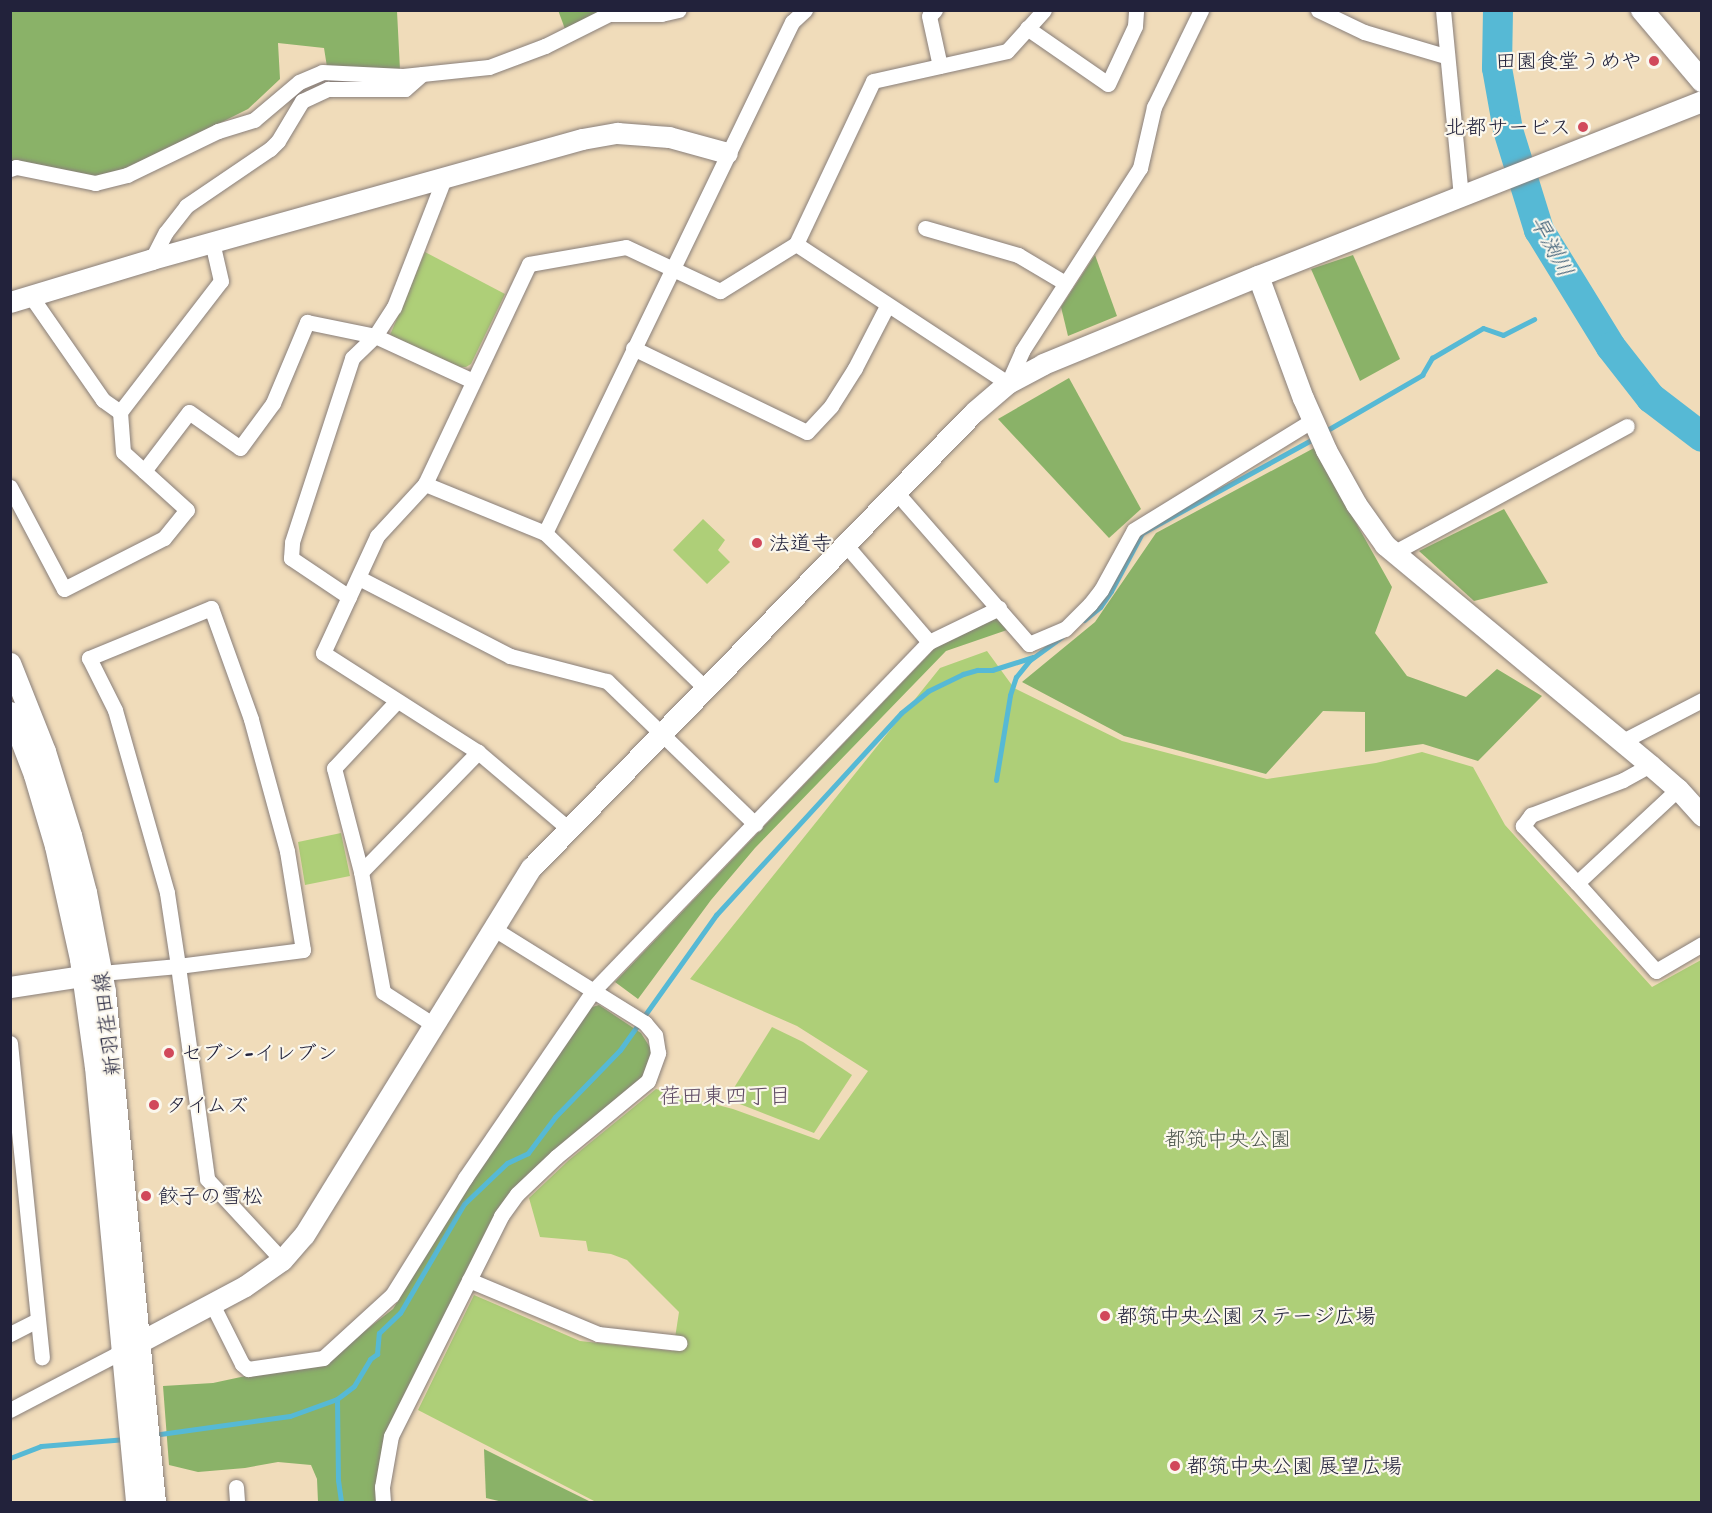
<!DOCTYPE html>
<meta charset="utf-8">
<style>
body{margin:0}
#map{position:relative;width:1712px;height:1513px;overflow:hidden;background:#f0dcba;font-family:Sriracha,"Klee One",sans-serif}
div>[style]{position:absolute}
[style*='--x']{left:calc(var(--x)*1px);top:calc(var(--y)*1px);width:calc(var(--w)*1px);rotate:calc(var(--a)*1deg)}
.green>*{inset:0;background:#aecf78}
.forest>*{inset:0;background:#8ab268}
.stream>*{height:5px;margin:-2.5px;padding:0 2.5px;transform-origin:2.5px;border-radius:2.5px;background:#56b9d5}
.river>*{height:30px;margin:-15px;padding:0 15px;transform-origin:15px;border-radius:15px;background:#56b9d5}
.roads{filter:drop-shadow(0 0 2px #897f7a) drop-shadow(0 0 2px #897f7a)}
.street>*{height:15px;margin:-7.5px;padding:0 7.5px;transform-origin:7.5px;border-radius:7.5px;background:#fff}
.secondary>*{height:21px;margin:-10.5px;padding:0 10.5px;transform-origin:10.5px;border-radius:10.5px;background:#fff}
.primary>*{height:22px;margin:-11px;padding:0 11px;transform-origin:11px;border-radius:11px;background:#fff}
.dots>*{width:16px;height:16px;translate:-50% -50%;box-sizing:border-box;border:3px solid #fbf7ec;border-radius:50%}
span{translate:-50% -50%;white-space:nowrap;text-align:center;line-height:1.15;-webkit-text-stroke:4.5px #fbf7ec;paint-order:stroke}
.poi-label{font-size:21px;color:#22223b}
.right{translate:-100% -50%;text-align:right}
.left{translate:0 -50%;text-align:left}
.street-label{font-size:21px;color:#22223b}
.park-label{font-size:21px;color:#4c564d}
.water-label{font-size:22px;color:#345771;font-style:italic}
.neighbourhood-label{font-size:22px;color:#604c65}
.frame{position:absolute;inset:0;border:12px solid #22223b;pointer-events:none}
</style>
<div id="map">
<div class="green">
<i style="clip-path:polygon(425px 252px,505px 294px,471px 364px,466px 367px,460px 367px,390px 335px)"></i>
<i style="clip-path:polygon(703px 519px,725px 540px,718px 550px,730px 562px,707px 584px,673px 550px)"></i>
<i style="clip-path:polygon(987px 651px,1014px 688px,1122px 741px,1267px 779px,1376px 763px,1422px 752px,1473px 767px,1505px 825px,1652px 987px,1701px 960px,1701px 1502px,596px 1502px,418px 1410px,474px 1295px,580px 1341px,673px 1351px,679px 1312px,627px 1260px,611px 1254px,588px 1251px,586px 1241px,540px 1237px,529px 1198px,569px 1160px,656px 1089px,733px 1109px,819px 1140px,868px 1071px,797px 1026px,690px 979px,940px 668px)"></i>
<i style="clip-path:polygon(341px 833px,350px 876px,305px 885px,298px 842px)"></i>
<i style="clip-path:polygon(772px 1027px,803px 1042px,852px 1075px,814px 1133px,727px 1099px)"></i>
</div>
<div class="forest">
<i style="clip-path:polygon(558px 10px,608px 11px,565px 29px)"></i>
<i style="clip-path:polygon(11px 11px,397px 11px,400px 70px,327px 67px,324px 48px,278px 43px,280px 79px,248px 109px,128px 169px,95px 179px,11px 165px)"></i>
<i style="clip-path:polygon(1095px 255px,1117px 316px,1068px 336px,1061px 307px)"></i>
<i style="clip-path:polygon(1353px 255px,1400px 359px,1360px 381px,1311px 269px)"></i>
<i style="clip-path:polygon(1069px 378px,1141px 509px,1109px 538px,998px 419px)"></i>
<i style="clip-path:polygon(1314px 448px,1392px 587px,1375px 633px,1407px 676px,1466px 697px,1497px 669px,1542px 696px,1478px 761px,1423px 744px,1365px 752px,1365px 712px,1323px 711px,1266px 774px,1124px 736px,1022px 682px,1095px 622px,1156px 533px)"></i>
<i style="clip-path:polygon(1504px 509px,1548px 583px,1474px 601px,1419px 551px)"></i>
<i style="clip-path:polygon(997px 618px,1007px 630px,946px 651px,755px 848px,711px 900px,638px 999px,615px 982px,937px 646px)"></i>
<i style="clip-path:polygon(599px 1005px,641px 1033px,651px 1049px,650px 1064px,642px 1079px,525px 1178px,402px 1406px,378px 1502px,318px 1502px,317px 1479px,311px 1465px,278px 1462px,245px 1468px,198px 1472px,169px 1465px,163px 1386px,213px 1383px,330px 1358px,393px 1309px,452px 1212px,570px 1035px,589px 1008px)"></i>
<i style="clip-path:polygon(484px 1449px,591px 1502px,503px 1502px,486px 1498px)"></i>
</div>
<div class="stream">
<i style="--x:1329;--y:429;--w:108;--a:-30.1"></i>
<i style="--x:1422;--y:375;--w:20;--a:-60"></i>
<i style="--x:1432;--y:358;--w:59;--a:-30.5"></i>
<i style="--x:1483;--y:328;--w:21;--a:19"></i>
<i style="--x:1503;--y:335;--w:35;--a:-27"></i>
<i style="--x:1084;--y:620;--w:21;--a:-39"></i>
<i style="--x:1100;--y:607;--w:19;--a:-55"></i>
<i style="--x:1111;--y:591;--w:66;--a:-61.9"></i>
<i style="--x:1142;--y:533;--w:193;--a:-28.8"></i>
<i style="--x:996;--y:780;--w:86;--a:-80.6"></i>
<i style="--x:1010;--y:695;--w:19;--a:-72"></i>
<i style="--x:1016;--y:677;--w:22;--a:-51"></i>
<i style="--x:1030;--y:660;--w:39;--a:-36"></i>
<i style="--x:337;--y:1399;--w:81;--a:89.3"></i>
<i style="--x:338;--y:1480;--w:22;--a:82"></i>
<i style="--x:153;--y:1435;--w:138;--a:-7.9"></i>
<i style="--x:290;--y:1416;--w:50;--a:-19.9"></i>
<i style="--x:337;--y:1399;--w:21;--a:-37"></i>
<i style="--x:354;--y:1386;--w:31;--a:-59"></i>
<i style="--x:370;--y:1359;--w:9;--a:-36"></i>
<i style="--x:377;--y:1354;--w:21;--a:-85"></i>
<i style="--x:379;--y:1333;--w:29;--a:-44"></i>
<i style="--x:400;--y:1313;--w:126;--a:-59.6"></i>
<i style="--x:464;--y:1204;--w:59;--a:-43.6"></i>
<i style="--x:507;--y:1163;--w:23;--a:-25"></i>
<i style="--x:528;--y:1153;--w:45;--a:-53.1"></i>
<i style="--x:555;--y:1117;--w:93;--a:-45.9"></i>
<i style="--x:620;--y:1050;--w:166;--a:-54.6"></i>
<i style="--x:716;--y:915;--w:274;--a:-47.5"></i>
<i style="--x:901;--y:713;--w:35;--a:-39"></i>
<i style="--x:928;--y:691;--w:39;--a:-26"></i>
<i style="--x:963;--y:674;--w:15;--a:-16"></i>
<i style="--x:977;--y:670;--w:15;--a:0"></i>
<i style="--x:992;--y:670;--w:43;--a:-17.6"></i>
<i style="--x:10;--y:1458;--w:33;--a:-21"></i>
<i style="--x:41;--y:1446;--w:85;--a:-4.7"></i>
</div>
<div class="river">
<i style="--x:1498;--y:10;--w:58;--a:91"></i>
<i style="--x:1497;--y:68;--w:63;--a:79.9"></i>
<i style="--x:1508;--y:130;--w:105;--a:72.8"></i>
<i style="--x:1539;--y:230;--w:137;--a:58.4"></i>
<i style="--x:1611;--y:347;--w:65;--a:51.9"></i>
<i style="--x:1651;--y:398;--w:64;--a:37.4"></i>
</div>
<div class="roads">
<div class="street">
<i style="--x:935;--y:10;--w:8;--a:135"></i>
<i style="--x:929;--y:16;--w:51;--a:77.6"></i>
<i style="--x:1318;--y:10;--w:51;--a:25.6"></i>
<i style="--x:1364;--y:32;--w:84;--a:16.5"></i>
<i style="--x:1443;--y:10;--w:188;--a:84.5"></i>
<i style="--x:1027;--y:28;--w:98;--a:34.7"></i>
<i style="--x:1108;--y:84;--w:64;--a:-65"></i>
<i style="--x:1135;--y:26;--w:16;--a:-86"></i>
<i style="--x:10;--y:169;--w:6;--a:-18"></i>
<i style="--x:16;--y:167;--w:81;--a:11.4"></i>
<i style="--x:95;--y:183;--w:33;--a:-14"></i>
<i style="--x:127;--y:175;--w:101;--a:-25.8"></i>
<i style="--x:218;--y:131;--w:38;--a:-17"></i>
<i style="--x:254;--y:120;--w:59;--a:-40.2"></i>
<i style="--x:299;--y:82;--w:25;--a:-23"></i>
<i style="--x:322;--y:72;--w:81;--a:2.8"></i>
<i style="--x:403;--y:76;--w:86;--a:-6"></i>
<i style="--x:489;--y:67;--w:60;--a:-20.6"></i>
<i style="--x:545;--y:46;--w:72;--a:-26.6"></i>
<i style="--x:609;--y:14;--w:52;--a:0"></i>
<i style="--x:661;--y:14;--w:18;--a:-13"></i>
<i style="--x:925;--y:228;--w:97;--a:16.2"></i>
<i style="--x:1018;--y:255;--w:55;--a:30.8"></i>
<i style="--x:796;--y:244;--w:180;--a:-64.7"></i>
<i style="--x:873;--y:81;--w:137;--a:-12.6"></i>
<i style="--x:1007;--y:51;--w:55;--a:-47.9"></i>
<i style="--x:152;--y:259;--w:30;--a:-63"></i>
<i style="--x:166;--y:232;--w:33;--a:-52"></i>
<i style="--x:186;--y:206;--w:102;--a:-34.2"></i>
<i style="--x:270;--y:149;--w:11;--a:-45"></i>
<i style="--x:278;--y:141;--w:47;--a:-59"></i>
<i style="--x:302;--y:101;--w:29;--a:-25"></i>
<i style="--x:328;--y:89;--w:77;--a:0"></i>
<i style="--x:405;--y:89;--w:23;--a:-41"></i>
<i style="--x:633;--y:348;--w:193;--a:25.8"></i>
<i style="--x:807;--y:432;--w:35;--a:-47"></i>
<i style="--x:831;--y:406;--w:45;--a:-57.7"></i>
<i style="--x:855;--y:368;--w:70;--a:-62.7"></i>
<i style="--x:120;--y:412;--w:165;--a:-52.4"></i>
<i style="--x:221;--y:281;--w:40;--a:-103"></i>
<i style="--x:144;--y:471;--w:74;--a:-52.7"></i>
<i style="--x:189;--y:412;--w:62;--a:35.2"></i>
<i style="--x:240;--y:448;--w:56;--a:-53.7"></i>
<i style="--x:273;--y:403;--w:88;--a:-67.2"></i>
<i style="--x:307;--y:322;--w:69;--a:11.6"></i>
<i style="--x:375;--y:336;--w:108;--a:24.7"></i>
<i style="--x:425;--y:484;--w:130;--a:22.2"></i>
<i style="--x:10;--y:487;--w:115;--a:62.1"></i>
<i style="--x:64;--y:589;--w:112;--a:-27"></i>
<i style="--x:164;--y:538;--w:36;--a:-51"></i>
<i style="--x:187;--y:510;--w:86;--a:-137.8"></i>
<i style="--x:123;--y:452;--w:40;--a:-94.3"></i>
<i style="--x:120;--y:412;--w:21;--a:-145"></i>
<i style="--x:103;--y:400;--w:128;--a:-124.8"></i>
<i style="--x:896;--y:492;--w:202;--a:48.8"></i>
<i style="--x:1029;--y:644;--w:39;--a:-23"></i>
<i style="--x:1065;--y:629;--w:35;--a:-45"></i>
<i style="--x:1090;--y:604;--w:18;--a:-52"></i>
<i style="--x:1101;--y:590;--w:68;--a:-61.2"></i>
<i style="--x:1134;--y:530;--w:210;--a:-31.6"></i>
<i style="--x:1393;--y:553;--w:266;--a:-28.5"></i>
<i style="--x:359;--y:578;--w:170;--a:27.3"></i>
<i style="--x:510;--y:656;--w:100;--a:14.5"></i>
<i style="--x:607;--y:681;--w:206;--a:44"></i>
<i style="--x:349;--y:597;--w:70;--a:-146.1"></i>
<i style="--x:291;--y:558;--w:16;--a:-86"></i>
<i style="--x:292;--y:542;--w:194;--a:-71.9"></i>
<i style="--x:352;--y:358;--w:32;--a:-44"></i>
<i style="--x:375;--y:336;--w:35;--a:-57"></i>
<i style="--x:394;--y:307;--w:137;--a:-68.7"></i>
<i style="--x:929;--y:642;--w:78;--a:-25.9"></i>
<i style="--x:705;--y:688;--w:223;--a:-135.9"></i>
<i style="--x:545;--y:533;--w:568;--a:-64.2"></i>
<i style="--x:792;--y:22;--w:18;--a:-43"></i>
<i style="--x:397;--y:701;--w:92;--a:133.2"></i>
<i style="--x:334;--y:768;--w:107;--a:75.4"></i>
<i style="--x:361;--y:872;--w:122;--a:79.6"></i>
<i style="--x:383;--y:992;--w:61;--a:32.9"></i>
<i style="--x:1621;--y:742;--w:91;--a:-27.4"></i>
<i style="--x:1678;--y:789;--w:138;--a:137.1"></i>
<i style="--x:1577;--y:883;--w:118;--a:48.1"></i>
<i style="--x:1656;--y:971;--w:53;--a:-30.4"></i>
<i style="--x:570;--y:830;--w:121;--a:-139.7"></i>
<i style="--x:478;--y:752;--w:184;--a:-147.4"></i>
<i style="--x:323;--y:653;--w:129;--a:-65.2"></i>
<i style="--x:377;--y:536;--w:71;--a:-47.3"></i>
<i style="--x:425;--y:484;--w:243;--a:-64.7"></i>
<i style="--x:529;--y:264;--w:98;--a:-9.9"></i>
<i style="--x:626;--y:247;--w:104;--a:25.1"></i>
<i style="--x:720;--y:291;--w:89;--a:-31.7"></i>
<i style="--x:796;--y:244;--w:254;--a:33.3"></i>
<i style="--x:1008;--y:383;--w:35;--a:-66"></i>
<i style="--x:1022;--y:351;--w:218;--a:-57.2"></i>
<i style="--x:1140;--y:168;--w:63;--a:-77.1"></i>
<i style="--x:1154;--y:107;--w:108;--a:-64.1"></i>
<i style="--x:361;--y:872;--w:168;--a:-45.7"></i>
<i style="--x:1577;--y:883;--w:79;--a:-133.5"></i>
<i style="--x:1523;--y:826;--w:14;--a:-54"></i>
<i style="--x:1531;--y:815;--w:98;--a:-20.8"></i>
<i style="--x:1623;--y:780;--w:31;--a:-29"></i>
<i style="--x:102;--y:973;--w:76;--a:-5.3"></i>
<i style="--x:178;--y:966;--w:126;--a:-7.3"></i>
<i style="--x:303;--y:950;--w:100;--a:-99.2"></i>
<i style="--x:287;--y:851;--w:137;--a:-105.3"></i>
<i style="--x:251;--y:719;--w:118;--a:-109.8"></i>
<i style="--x:211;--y:608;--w:132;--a:157.7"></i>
<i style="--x:89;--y:658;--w:58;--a:63.4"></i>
<i style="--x:115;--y:710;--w:190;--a:74.1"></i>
<i style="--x:167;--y:893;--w:74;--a:81.4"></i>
<i style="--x:178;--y:966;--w:215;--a:82.2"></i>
<i style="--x:207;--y:1179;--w:110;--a:47.2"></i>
<i style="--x:10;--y:1043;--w:316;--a:84.2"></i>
<i style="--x:469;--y:1280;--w:140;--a:22.7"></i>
<i style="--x:598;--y:1334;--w:82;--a:6.3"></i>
<i style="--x:212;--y:1304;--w:67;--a:63.4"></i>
<i style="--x:242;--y:1364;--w:8;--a:40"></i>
<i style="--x:248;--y:1369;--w:76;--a:-8.3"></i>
<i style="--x:323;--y:1358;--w:93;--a:-42.4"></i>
<i style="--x:392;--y:1295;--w:138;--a:-58"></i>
<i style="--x:465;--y:1178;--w:227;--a:-55.6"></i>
<i style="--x:593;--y:991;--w:484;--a:-46.1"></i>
<i style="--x:929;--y:642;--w:128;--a:-130.6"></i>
<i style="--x:10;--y:1334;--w:30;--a:-27"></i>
<i style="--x:10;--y:1410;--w:125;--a:-27.6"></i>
<i style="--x:236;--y:1487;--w:15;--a:86"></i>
<i style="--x:383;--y:1502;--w:15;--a:-94"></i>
<i style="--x:382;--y:1487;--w:52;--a:-80"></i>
<i style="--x:391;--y:1436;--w:246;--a:-63.4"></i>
<i style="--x:501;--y:1216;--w:27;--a:-54"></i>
<i style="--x:517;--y:1194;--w:54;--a:-43.5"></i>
<i style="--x:556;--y:1157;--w:119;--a:-39.6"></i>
<i style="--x:648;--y:1081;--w:30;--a:-70"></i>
<i style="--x:658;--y:1053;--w:18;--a:-99"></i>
<i style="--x:655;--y:1035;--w:16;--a:-130"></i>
<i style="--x:645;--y:1023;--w:178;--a:-148.1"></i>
</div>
<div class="secondary">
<i style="--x:1258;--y:276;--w:130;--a:69.8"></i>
<i style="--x:1303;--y:398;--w:57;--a:66.1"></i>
<i style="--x:1326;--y:450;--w:62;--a:60.9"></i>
<i style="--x:1356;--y:504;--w:50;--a:54.7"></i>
<i style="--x:1385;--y:545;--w:344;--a:39.7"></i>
<i style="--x:1650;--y:765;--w:37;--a:41"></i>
<i style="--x:1678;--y:789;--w:36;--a:48"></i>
<i style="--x:10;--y:302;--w:148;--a:-16.8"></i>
<i style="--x:152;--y:259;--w:446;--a:-15.6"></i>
<i style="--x:582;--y:139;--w:36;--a:-10"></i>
<i style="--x:617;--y:133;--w:52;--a:4.4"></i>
<i style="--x:669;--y:137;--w:60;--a:15.4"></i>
<i style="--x:10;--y:663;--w:95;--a:68.3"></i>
<i style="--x:45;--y:751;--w:88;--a:72.8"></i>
<i style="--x:71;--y:835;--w:59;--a:75.3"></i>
<i style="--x:86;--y:892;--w:102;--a:79.2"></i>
<i style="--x:105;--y:992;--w:512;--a:84.4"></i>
<i style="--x:10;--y:712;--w:67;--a:69.1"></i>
<i style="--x:34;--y:775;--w:74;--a:73.5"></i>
<i style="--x:55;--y:846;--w:116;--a:77.5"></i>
<i style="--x:80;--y:959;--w:109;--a:82.1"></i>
<i style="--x:95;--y:1067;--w:437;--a:84.6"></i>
<i style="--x:10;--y:987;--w:87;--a:-8.6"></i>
<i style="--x:121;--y:1352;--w:140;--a:-28"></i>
<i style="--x:245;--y:1286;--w:45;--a:-35.1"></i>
<i style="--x:282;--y:1260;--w:33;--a:-49"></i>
<i style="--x:304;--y:1235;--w:432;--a:-58.3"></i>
<i style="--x:531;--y:868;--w:636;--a:-45.83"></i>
<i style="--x:974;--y:412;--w:45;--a:-40.5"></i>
<i style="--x:1008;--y:383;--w:40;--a:-28"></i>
<i style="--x:1043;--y:364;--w:232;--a:-22.3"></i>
<i style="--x:1258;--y:276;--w:477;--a:-21.5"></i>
</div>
<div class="primary">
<i style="--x:1642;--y:10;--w:93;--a:49.8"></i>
</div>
</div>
<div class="dots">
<i style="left:1654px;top:61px;background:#d1495b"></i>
<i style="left:1583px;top:127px;background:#d1495b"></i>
<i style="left:757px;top:543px;background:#d1495b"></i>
<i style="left:169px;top:1053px;background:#d1495b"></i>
<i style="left:154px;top:1105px;background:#d1495b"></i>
<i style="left:146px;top:1196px;background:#d1495b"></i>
<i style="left:1105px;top:1316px;background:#d1495b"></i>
<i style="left:1175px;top:1466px;background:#d1495b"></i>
</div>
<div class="poi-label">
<span class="right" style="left:1642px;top:61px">田園食堂うめや</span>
<span class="right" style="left:1571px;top:127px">北都サービス</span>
<span class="left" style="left:769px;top:543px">法道寺</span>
<span class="left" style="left:181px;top:1053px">セブン-イレブン</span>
<span class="left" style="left:166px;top:1105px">タイムズ</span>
<span class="left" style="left:158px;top:1196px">餃子の雪松</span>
<span class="left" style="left:1117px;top:1316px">都筑中央公園 ステージ広場</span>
<span class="left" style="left:1187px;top:1466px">都筑中央公園 展望広場</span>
</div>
<div class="street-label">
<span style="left:107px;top:1024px;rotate:-97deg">新羽荏田線</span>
</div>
<div class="park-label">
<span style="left:1228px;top:1139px">都筑中央公園</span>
</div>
<div class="water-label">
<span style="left:1552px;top:246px;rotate:62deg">早渕川</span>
</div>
<div class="neighbourhood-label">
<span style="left:725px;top:1096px">荏田東四丁目</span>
</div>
<div class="frame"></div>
</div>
